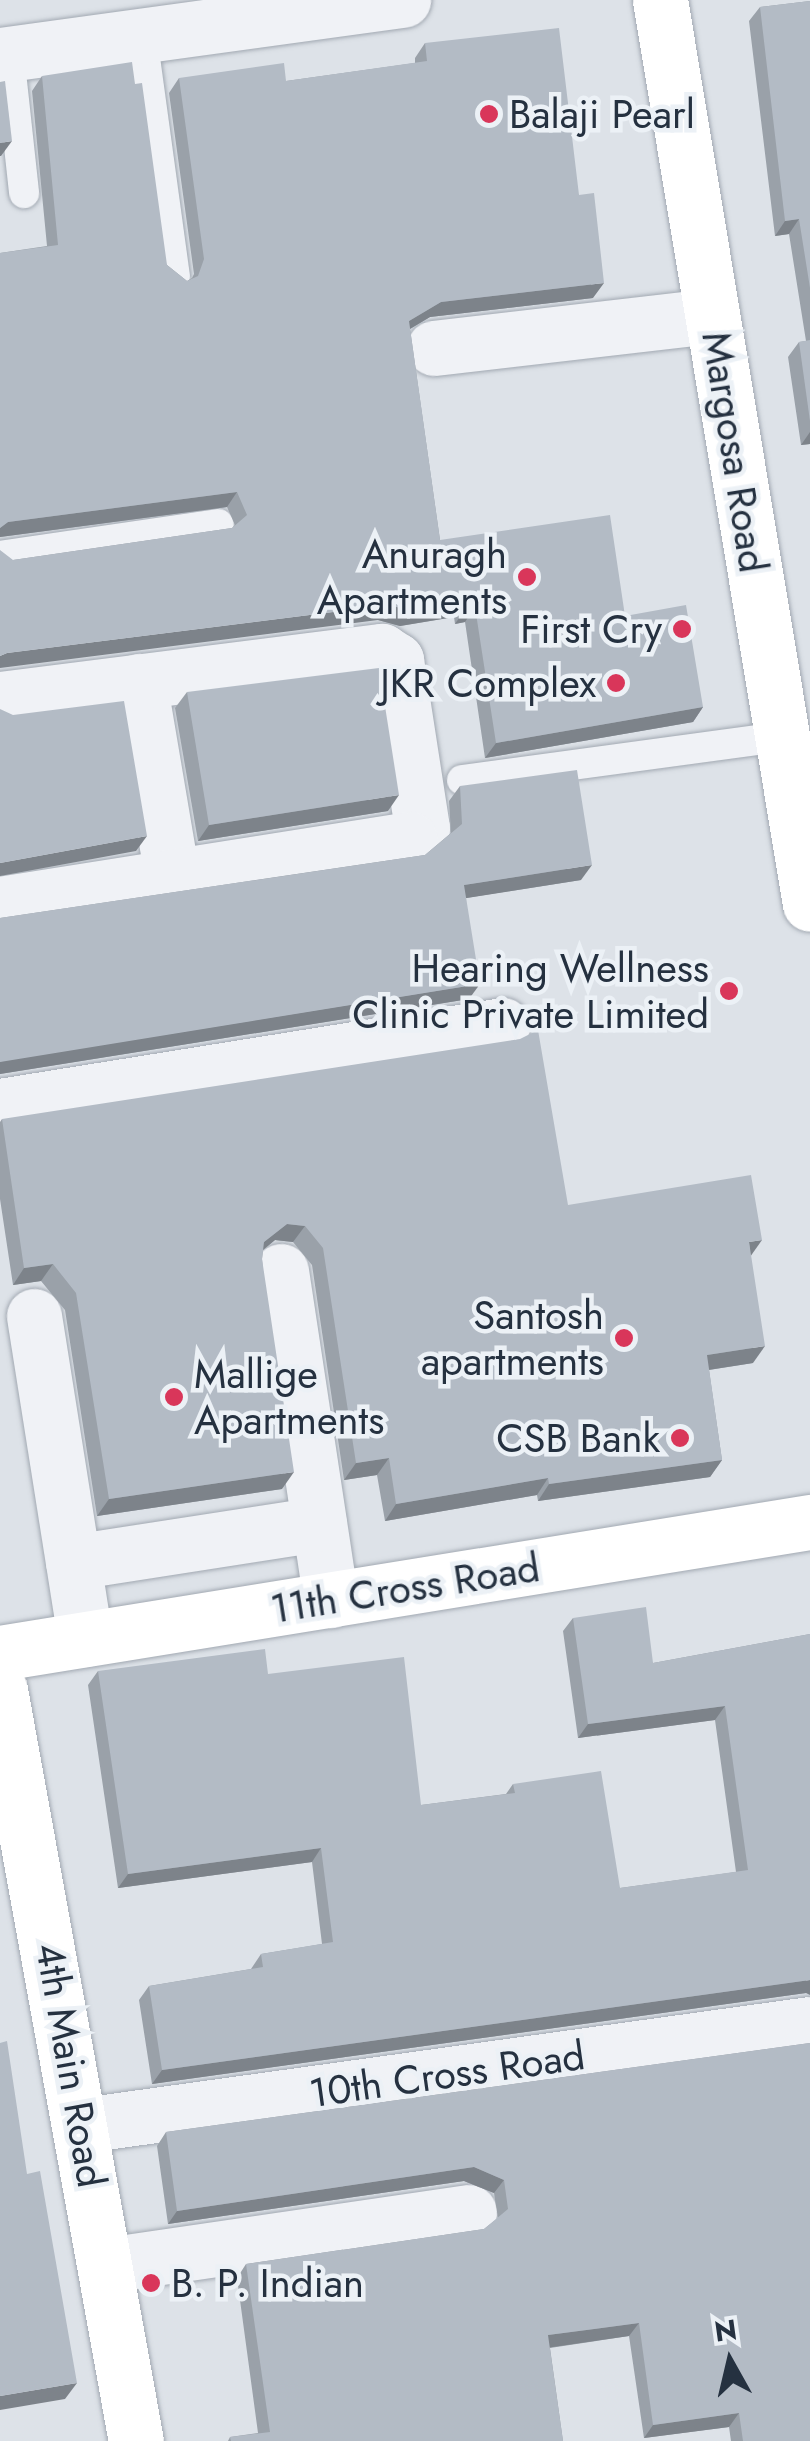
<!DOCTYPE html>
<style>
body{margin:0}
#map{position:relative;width:810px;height:2441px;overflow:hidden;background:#dde2e8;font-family:Jost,sans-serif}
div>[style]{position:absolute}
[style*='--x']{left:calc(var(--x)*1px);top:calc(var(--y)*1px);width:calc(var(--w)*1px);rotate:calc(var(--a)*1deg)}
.roads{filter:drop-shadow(0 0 2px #a2a9b2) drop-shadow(0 0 2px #a2a9b2)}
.lane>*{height:30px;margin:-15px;padding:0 15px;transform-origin:15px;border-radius:15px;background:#f0f2f6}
.street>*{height:55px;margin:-27.5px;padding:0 27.5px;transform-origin:27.5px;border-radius:27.5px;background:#f0f2f6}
.secondary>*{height:55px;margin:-27.5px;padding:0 27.5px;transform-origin:27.5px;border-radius:27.5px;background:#fff}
.primary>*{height:55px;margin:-27.5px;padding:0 27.5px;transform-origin:27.5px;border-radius:27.5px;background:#fff}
.wall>*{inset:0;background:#9aa1a9}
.shaded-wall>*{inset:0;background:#7d838a}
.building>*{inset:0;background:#b3bbc5}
.dots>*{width:28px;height:28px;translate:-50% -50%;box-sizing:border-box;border:5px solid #ecf1f6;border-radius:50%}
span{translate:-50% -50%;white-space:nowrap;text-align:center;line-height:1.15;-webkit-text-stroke:9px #ecf1f6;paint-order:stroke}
.poi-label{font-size:40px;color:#253140}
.left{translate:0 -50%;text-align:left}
.right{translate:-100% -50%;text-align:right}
.street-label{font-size:40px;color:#253140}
.north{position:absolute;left:680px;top:2311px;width:100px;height:100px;-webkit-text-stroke:8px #ecf1f6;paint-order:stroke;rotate:352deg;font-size:28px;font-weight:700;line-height:40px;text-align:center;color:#253140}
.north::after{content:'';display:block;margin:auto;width:35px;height:45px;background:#253140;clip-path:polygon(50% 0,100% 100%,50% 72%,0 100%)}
</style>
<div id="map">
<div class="roads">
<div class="lane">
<i style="--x:142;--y:36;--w:243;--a:82.2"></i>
<i style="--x:9;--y:54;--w:140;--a:83.8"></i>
<i style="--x:0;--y:556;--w:221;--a:-8.3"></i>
<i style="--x:462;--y:780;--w:323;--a:-7.7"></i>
</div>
<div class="street">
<i style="--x:0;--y:55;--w:407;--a:-7.8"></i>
<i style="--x:434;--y:348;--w:280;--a:-6.6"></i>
<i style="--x:139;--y:681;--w:198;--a:80.4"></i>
<i style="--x:0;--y:699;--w:385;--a:-7.2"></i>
<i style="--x:382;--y:651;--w:17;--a:33"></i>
<i style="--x:396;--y:660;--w:170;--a:81.2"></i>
<i style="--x:422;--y:828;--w:16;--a:137"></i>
<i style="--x:410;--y:839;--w:415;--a:171"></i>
<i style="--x:0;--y:1106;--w:509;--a:-9.15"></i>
<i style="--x:281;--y:1271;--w:333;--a:81.4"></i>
<i style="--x:34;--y:1316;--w:327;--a:81"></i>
<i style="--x:73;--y:1562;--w:249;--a:-8.8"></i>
<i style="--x:83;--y:2125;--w:734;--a:-7.91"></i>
<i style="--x:106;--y:2265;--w:367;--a:-8.3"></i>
</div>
<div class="secondary">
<i style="--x:0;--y:1653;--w:821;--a:-9.19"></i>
<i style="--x:0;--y:1690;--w:763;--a:79.74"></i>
</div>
<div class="primary">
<i style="--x:660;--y:0;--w:916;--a:80.58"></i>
</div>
</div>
<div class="wall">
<i style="clip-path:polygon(810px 1px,810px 444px,801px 445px,788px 357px,799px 342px,806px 341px,789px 234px,775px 236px,749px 21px,760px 7px)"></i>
<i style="clip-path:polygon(425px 43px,579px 195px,593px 298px,430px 317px,410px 329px,440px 540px,625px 616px,703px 707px,693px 722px,485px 758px,465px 622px,455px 624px,454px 617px,400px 626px,378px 620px,13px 560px,232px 528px,235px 525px,227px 507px,0 537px,0 253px,47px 246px,32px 91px,42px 76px,167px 265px,187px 281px,192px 278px,194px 274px,169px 93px,179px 78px,286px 81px,415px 63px,415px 58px)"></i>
<i style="clip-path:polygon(187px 692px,388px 811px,198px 841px,175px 708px)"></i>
<i style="clip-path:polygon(460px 786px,581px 880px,466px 898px,469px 999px,0 1074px,0 918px,425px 855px,451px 833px,449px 801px)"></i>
<i style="clip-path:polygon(2px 1119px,568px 1205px,751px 1256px,753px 1363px,709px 1370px,722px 1460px,710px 1477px,538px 1501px,537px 1495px,385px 1521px,377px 1475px,344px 1480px,312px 1265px,293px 1242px,275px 1240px,263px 1250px,262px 1259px,282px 1489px,97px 1516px,65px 1310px,41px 1281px,13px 1285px,0 1199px,0 1122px)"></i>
<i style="clip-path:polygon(573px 1618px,653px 1663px,810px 1634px,806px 1993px,152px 2084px,139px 2000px,149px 1986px,251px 1969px,261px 1954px,322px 1944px,312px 1862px,118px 1888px,88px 1685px,98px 1671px,268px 1674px,421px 1805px,506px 1794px,513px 1784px,620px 1888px,736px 1872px,715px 1720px,578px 1738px,563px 1631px)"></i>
<i style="clip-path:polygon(810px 2043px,810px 2441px,731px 2441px,729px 2427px,644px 2438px,629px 2336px,550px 2348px,563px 2441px,228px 2441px,230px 2437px,258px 2433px,237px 2278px,246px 2264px,484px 2229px,498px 2218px,494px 2193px,464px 2181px,168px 2224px,157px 2146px,166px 2132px)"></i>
</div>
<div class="shaded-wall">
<i style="clip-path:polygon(12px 141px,1px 156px,0 156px,0 143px)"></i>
<i style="clip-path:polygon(799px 219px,789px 234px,775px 236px,785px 221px)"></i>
<i style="clip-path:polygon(604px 283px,593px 298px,430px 317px,398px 336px,409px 321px,441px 302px)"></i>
<i style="clip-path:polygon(810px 432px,810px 444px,801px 445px)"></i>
<i style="clip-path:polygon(237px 492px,227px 507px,0 537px,0 528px,8px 522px)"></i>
<i style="clip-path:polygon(464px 602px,454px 617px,400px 626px,378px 620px,0 668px,0 656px,7px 653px,389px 605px)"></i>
<i style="clip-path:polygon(475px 607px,465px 622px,455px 624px,465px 609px)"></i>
<i style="clip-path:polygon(703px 707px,693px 722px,485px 758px,496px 743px)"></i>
<i style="clip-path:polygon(399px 795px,388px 811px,198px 841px,209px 825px)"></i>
<i style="clip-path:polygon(147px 836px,136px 851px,0 876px,0 863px)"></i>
<i style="clip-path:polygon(592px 865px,581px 880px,454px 900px,464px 885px)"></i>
<i style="clip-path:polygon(480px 984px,469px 999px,0 1074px,0 1062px,6px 1060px)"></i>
<i style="clip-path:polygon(287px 1224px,305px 1226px,293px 1242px,275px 1240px,252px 1259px,264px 1242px)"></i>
<i style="clip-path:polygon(762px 1240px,750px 1257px,749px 1242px)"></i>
<i style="clip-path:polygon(53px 1264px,41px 1281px,13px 1285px,24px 1268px)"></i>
<i style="clip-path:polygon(765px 1346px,753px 1363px,695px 1372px,707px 1355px)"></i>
<i style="clip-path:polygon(389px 1458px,377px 1475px,344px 1480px,356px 1463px)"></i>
<i style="clip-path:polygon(722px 1460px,710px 1477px,538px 1501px,549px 1484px)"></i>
<i style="clip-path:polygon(294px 1472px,282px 1489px,97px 1516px,109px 1499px)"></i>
<i style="clip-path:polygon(548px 1478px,537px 1495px,385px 1521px,396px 1504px)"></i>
<i style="clip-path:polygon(725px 1706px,715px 1720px,578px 1738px,588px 1724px)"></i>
<i style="clip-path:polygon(321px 1848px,312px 1862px,118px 1888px,128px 1874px)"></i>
<i style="clip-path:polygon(810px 1980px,810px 1995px,806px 1993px,152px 2084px,162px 2070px)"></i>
<i style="clip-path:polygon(474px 2167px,504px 2180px,494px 2193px,464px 2181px,168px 2224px,177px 2211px)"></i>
<i style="clip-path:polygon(639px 2323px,629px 2336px,539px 2349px,548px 2335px)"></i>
<i style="clip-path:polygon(77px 2383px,65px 2399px,0 2410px,0 2396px)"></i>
<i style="clip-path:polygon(739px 2413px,729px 2427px,644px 2438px,653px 2425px)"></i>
</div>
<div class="building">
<i style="clip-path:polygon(810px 1px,810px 288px,799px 219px,785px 221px,760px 7px)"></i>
<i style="clip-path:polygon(559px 28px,579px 195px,594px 193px,604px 283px,441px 302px,409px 321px,440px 540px,610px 515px,625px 616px,686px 605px,703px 707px,496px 743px,475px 607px,465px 609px,464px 602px,411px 611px,389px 605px,7px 653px,0 656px,0 550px,13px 560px,232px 528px,247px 515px,237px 492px,8px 522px,0 528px,0 253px,58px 245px,42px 76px,132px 62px,135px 84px,142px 83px,167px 265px,187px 281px,198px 276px,204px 259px,179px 78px,284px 63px,286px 81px,427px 61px,425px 43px)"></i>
<i style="clip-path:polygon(5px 81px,12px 141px,0 143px,0 82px)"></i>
<i style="clip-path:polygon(810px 340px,810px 421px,799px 342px)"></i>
<i style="clip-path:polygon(379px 668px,399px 795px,209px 825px,187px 692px)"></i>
<i style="clip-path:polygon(124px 701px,147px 836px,0 863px,0 709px,13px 715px)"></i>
<i style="clip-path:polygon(577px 770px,592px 865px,464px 885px,480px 984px,0 1062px,0 918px,425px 855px,462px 824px,460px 786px)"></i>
<i style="clip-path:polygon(538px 1030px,568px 1205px,751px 1175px,762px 1240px,749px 1242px,765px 1346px,707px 1355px,722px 1460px,549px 1484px,548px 1478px,396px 1504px,389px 1458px,356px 1463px,323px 1248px,305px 1226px,287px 1224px,264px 1242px,262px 1259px,294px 1472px,109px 1499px,76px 1293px,53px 1264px,24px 1268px,2px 1119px,520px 1039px)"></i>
<i style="clip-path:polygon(646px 1607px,653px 1663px,810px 1634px,810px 1980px,162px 2070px,149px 1986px,263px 1967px,261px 1954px,333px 1942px,321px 1848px,128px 1874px,98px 1671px,265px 1649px,268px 1674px,404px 1657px,421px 1805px,515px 1793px,513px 1784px,601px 1771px,620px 1888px,748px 1870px,725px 1706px,588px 1724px,573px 1618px)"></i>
<i style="clip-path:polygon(7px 2041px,27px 2174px,40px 2171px,77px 2383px,0 2396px,0 2043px)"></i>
<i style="clip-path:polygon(810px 2043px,810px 2441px,743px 2441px,739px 2413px,653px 2425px,639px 2323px,548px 2335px,563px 2441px,231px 2441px,230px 2437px,270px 2432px,246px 2264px,484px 2229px,508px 2209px,504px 2180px,474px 2167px,177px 2211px,166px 2132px)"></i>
</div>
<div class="dots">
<i style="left:489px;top:114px;background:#d9365a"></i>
<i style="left:527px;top:577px;background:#d9365a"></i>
<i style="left:682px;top:629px;background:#d9365a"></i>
<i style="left:616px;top:683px;background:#d9365a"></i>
<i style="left:729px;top:991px;background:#d9365a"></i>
<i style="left:624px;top:1338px;background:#d9365a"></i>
<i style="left:174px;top:1397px;background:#d9365a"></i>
<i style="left:680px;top:1438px;background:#d9365a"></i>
<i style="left:151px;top:2283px;background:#d9365a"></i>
</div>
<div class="poi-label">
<span class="left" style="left:509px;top:114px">Balaji Pearl</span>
<span class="right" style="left:507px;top:577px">Anuragh<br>Apartments</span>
<span class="right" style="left:662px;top:629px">First Cry</span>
<span class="right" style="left:596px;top:683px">JKR Complex</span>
<span class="right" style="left:709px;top:991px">Hearing Wellness<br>Clinic Private Limited</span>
<span class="right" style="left:604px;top:1338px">Santosh<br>apartments</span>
<span class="left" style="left:194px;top:1397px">Mallige<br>Apartments</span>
<span class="right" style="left:660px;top:1438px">CSB Bank</span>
<span class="left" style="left:171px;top:2283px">B. P. Indian</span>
</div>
<div class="street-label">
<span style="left:735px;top:452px;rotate:81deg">Margosa Road</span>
<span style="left:405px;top:1588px;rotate:-9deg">11th Cross Road</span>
<span style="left:71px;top:2065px;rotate:80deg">4th Main Road</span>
<span style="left:447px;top:2074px;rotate:-8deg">10th Cross Road</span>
</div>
<div class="north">N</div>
</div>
